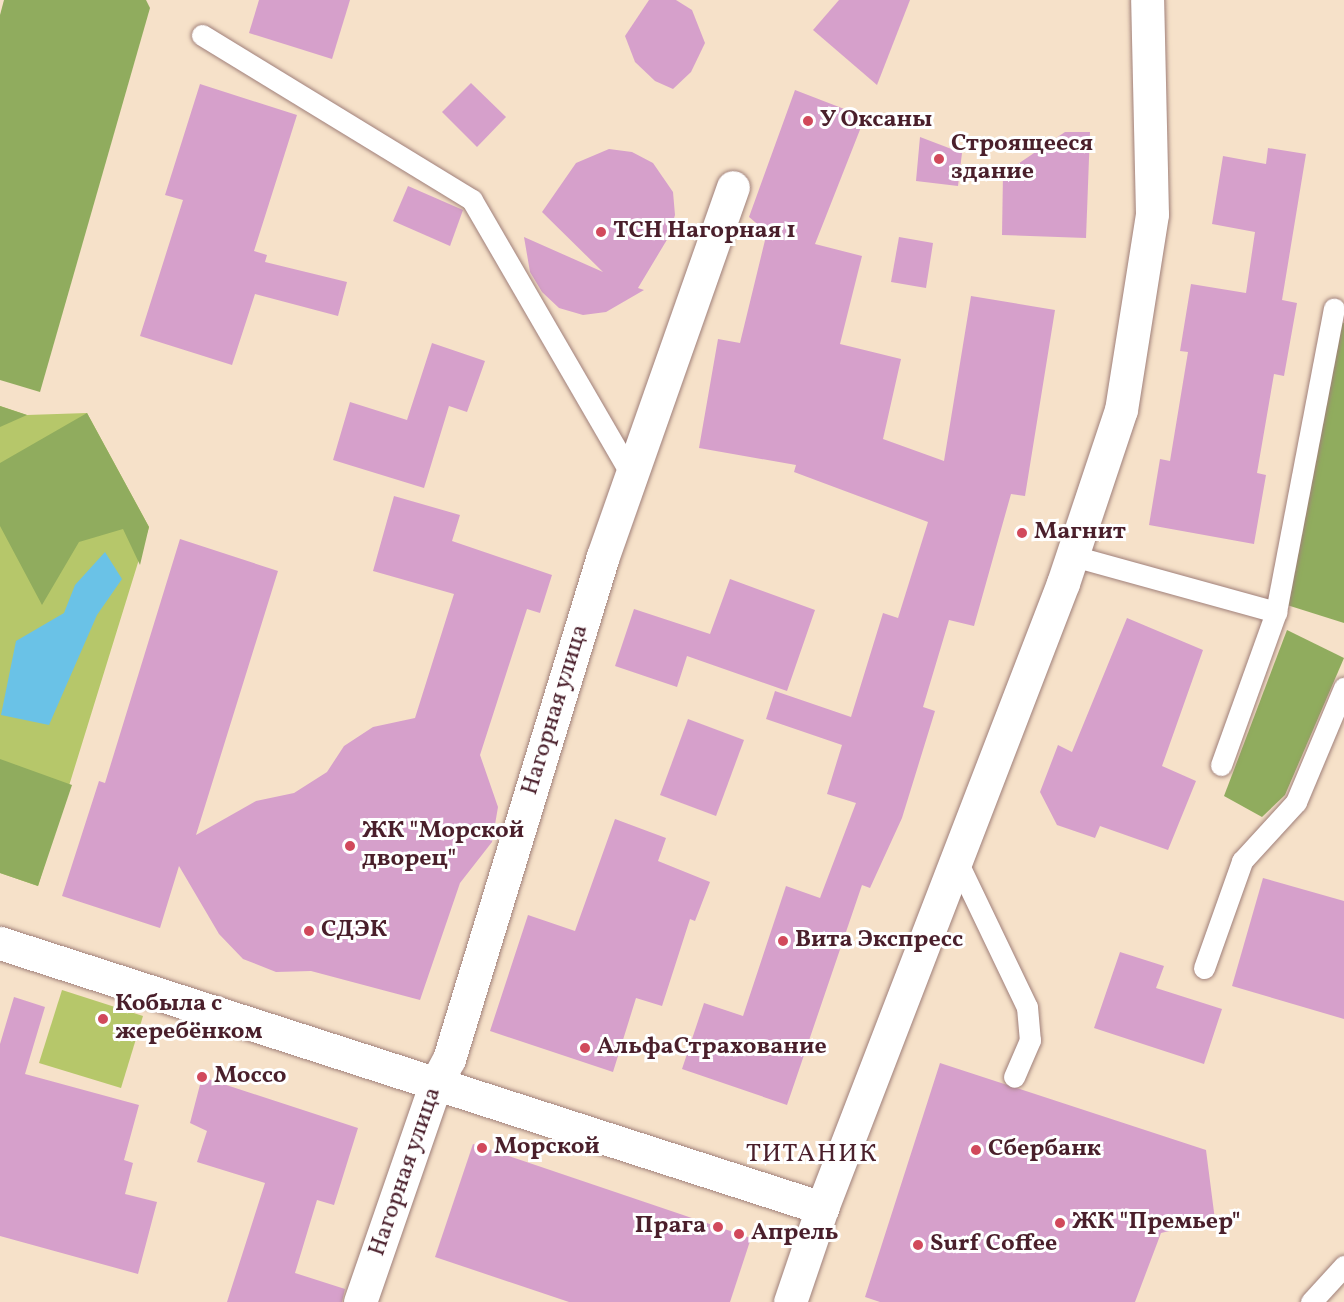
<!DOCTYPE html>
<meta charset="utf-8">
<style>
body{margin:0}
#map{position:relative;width:1344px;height:1302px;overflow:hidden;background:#f6e1c9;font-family:Vollkorn,serif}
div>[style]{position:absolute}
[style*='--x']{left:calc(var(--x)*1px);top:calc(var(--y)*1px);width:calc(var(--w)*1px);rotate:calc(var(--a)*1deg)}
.green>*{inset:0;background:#b6c76a}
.forest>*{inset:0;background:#90ac5e}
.water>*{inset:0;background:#6ac2e7}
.building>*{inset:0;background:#d6a0cb}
.roads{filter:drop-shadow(0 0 2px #a0807a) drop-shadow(0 0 2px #a0807a)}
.service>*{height:21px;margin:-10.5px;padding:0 10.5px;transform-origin:10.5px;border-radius:10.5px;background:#fff}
.minor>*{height:33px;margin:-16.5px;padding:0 16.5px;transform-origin:16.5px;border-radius:16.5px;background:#fff}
.tertiary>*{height:33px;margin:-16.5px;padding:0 16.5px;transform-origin:16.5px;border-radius:16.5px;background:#fff}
.dots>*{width:16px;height:16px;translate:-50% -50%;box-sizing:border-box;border:3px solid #fff;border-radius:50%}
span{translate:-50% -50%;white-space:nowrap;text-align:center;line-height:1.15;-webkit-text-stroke:6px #fff;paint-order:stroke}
.poi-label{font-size:24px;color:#4a1f2b;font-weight:700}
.left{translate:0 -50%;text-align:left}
.right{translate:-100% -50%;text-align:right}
.street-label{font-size:24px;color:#4a1f2b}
.neighbourhood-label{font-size:26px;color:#4a1f2b;letter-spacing:1.5px}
</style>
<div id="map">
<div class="green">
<i style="clip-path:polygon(0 406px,27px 415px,87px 413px,149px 527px,38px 886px,0 873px)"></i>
<i style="clip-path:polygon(62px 990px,143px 1016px,121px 1088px,39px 1063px)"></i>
</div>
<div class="forest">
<i style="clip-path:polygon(4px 0,146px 0,150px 8px,40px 392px,0 380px,0 15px)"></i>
<i style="clip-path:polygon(1341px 322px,1344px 323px,1344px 623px,1287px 605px)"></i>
<i style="clip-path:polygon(0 406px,27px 415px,0 427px)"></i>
<i style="clip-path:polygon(87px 413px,149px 527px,140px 565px,123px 529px,79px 542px,42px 605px,0 526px,0 463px)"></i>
<i style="clip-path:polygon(1287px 630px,1344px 658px,1285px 795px,1262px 817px,1224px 796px)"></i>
<i style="clip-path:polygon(0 759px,72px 785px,38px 886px,0 873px)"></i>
</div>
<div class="water">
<i style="clip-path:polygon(105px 552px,122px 579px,97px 615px,49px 725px,1px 715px,16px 641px,64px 613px,75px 585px)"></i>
</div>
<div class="building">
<i style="clip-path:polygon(259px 0,350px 0,332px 59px,249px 33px)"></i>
<i style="clip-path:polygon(649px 0,676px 0,692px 10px,705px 43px,691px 72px,673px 89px,655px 81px,635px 62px,625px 36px)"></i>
<i style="clip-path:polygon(839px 0,910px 0,877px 85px,813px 30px)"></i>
<i style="clip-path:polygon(471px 83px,506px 117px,477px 147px,442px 112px)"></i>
<i style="clip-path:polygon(200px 84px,297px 115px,254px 251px,267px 255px,265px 262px,347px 282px,338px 316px,255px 294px,232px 365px,140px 336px,183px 200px,165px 195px)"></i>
<i style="clip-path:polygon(795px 90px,865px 117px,815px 244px,862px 256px,840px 344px,901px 359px,883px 439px,944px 461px,971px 296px,1055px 310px,1025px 496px,1011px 494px,974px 626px,949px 620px,923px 707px,935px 711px,902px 818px,870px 888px,862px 885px,787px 1105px,682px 1069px,704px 1003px,743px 1016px,786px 886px,820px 898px,856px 803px,827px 794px,842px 745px,766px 719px,775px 691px,851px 717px,883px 613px,898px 618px,928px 522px,794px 472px,796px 465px,699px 448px,718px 339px,740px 343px,767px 232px,749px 217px)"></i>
<i style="clip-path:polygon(1065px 132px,1090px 132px,1086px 238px,1002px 235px,1003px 174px)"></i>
<i style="clip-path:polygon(920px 137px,962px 153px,958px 186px,916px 181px)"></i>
<i style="clip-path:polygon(1268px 148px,1306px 154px,1282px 300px,1297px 303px,1284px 376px,1274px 374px,1257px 473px,1266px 475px,1254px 544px,1149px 525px,1160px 459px,1170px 461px,1188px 352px,1180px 351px,1191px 284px,1246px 293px,1255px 232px,1212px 224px,1223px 156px,1266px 164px)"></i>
<i style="clip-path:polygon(609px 149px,632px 152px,653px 163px,673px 192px,675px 215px,668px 238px,638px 288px,644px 290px,606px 312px,583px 315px,559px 308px,542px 292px,530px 272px,524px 237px,603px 272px,542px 212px,576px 163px)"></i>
<i style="clip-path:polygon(408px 186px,463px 210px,450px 246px,393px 221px)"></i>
<i style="clip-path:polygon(899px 237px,933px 243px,926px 288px,891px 282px)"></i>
<i style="clip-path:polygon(432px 343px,485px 361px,467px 412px,449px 406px,424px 488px,333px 460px,350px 402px,407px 420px)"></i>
<i style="clip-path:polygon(394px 496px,460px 515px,452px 541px,552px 575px,540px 613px,527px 609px,480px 755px,498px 807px,492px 842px,460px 883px,420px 1000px,311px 971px,276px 972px,243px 959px,219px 934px,179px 866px,160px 928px,62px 896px,99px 781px,105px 783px,180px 539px,278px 571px,196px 835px,256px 801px,294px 793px,327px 772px,344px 746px,373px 727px,415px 718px,454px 594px,373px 571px)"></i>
<i style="clip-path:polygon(730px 579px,815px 610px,787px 691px,687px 656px,677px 687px,615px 666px,634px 609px,710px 634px)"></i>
<i style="clip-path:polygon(1127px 618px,1203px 650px,1162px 766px,1196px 781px,1168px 850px,1100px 826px,1095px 838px,1057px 825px,1040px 792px,1058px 745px,1072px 752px)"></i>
<i style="clip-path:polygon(688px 719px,744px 740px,716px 816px,660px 795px)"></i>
<i style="clip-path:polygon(615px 819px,666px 838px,658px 861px,710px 882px,695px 921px,690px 919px,662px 1006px,636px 998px,613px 1072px,490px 1031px,528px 915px,575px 931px)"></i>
<i style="clip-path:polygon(1263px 878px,1344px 901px,1344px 1019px,1232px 986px)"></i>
<i style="clip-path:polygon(1120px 952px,1164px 966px,1156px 988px,1222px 1009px,1204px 1064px,1094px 1028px)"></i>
<i style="clip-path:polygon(14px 997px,45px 1007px,25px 1074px,139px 1105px,124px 1160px,133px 1163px,125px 1194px,157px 1202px,138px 1274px,0 1236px,0 1044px)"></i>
<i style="clip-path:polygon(940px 1063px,1206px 1150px,1215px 1220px,1161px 1233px,1135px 1302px,880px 1302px,865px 1297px)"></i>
<i style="clip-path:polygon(202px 1077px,358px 1128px,334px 1205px,317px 1200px,295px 1273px,345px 1289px,342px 1302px,227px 1302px,265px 1183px,197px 1162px,207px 1131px,190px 1123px)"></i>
<i style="clip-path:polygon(473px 1144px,751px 1238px,730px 1302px,569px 1302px,435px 1257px)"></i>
</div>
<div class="roads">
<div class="service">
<i style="--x:202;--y:35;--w:316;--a:31.4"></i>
<i style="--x:472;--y:200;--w:319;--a:59.9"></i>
<i style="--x:1073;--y:556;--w:211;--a:15.4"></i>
<i style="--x:1276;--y:612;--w:309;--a:-79.2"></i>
<i style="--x:1221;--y:765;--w:163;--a:-70.2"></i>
<i style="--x:956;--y:859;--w:164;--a:64.4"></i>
<i style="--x:1027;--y:1007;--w:33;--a:85"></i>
<i style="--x:1030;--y:1040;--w:40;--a:113.4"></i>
<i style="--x:1204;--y:968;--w:114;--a:-70.4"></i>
<i style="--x:1242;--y:861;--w:80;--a:-47.5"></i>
<i style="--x:1296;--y:802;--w:124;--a:-67.2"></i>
<i style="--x:1311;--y:1302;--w:49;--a:-47.5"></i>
</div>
<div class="minor">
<i style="--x:822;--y:1208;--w:670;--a:-68.91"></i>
<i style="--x:1063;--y:583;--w:182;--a:-71.5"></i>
<i style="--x:1121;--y:410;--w:198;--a:-81"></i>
<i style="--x:1152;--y:214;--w:214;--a:-91.3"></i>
<i style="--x:360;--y:1302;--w:230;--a:-70.9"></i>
<i style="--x:435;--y:1085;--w:30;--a:-62"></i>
<i style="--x:449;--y:1059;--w:526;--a:-72.98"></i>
<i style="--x:603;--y:556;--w:391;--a:-70.6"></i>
</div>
<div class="tertiary">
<i style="--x:0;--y:943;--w:864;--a:17.87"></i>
<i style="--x:822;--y:1208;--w:99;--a:108.8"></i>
</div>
</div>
<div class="dots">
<i style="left:808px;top:121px;background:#d1495b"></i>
<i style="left:939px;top:159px;background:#d1495b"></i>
<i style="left:601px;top:232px;background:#d1495b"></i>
<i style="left:1022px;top:533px;background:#d1495b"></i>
<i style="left:350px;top:846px;background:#d1495b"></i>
<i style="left:309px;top:931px;background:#d1495b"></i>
<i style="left:783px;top:941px;background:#d1495b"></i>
<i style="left:103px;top:1019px;background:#d1495b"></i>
<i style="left:585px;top:1048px;background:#d1495b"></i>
<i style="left:202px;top:1077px;background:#d1495b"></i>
<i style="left:482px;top:1148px;background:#d1495b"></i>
<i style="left:976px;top:1150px;background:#d1495b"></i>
<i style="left:1060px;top:1223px;background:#d1495b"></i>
<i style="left:718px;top:1227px;background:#d1495b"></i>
<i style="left:739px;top:1234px;background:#d1495b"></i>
<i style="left:918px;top:1245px;background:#d1495b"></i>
</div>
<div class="poi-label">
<span class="left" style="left:820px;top:121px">У Оксаны</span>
<span class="left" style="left:951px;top:159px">Строящееся<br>здание</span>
<span class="left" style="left:613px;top:232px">ТСН Нагорная 1</span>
<span class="left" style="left:1034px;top:533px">Магнит</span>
<span class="left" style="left:362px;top:846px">ЖК "Морской<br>дворец"</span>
<span class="left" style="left:321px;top:931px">СДЭК</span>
<span class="left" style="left:795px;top:941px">Вита Экспресс</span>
<span class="left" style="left:115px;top:1019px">Кобыла с<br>жеребёнком</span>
<span class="left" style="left:597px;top:1048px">АльфаСтрахование</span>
<span class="left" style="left:214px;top:1077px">Mocco</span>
<span class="left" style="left:494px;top:1148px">Морской</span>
<span class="left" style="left:988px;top:1150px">Сбербанк</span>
<span class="left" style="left:1072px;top:1223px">ЖК "Премьер"</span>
<span class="right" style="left:706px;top:1227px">Прага</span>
<span class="left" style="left:751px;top:1234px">Апрель</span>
<span class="left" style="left:930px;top:1245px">Surf Coffee</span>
</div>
<div class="street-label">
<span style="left:556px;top:710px;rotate:-73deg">Нагорная улица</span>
<span style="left:406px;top:1172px;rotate:-71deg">Нагорная улица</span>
</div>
<div class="neighbourhood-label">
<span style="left:812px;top:1155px">ТИТАНИК</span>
</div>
</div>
